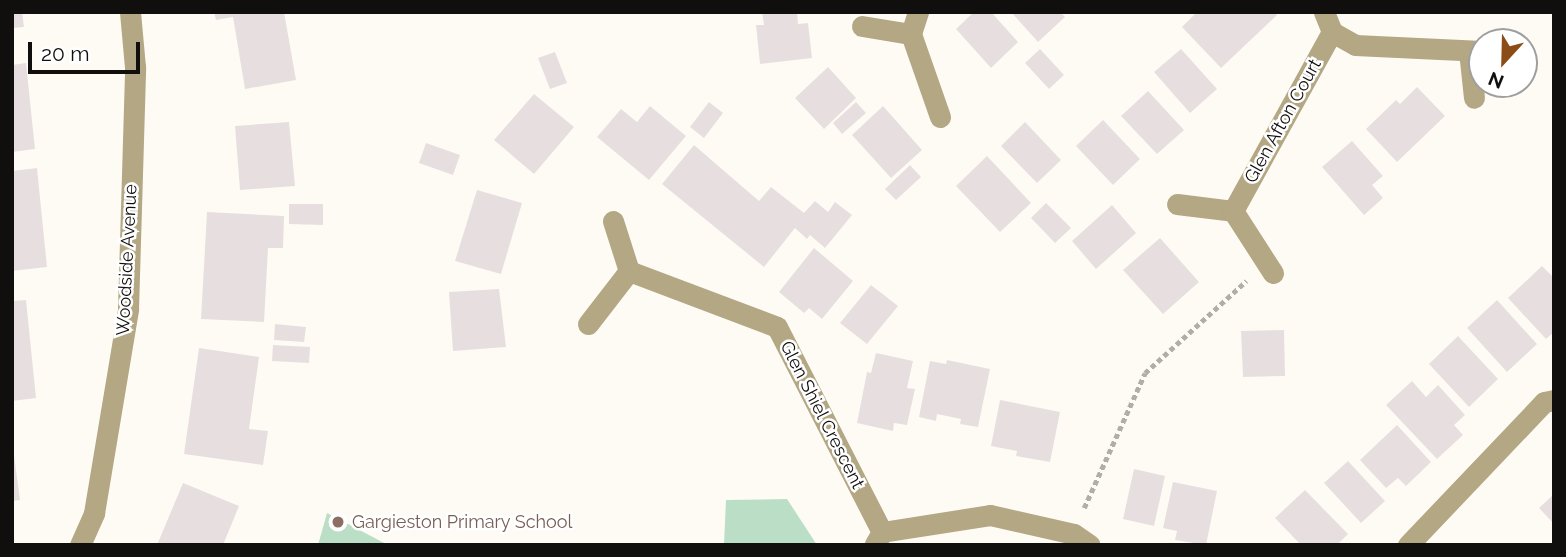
<!DOCTYPE html>
<style>
body{margin:0}
#map{position:relative;width:1566px;height:557px;overflow:hidden;background:#fefbf5;font-family:Raleway,sans-serif}
div>[style]{position:absolute}
[style*='--x']{left:calc(var(--x)*1px);top:calc(var(--y)*1px);width:calc(var(--w)*1px);rotate:calc(var(--a)*1deg)}
.green>*{inset:0;background:#bbdec6}
.building>*{inset:0;background:#e7dfdf}
.path>*{height:4.5px;margin-top:-2.25px;transform-origin:0;background:repeating-linear-gradient(90deg,#b1aeaa 0 5px,transparent 0 8.5px)}
.street>*{height:21px;margin:-10.5px;padding:0 10.5px;transform-origin:10.5px;border-radius:10.5px;background:#b3a784}
.dots>*{width:19px;height:19px;translate:-50% -50%;box-sizing:border-box;border:4px solid #fff;border-radius:50%}
span{translate:-50% -50%;white-space:nowrap;text-align:center;line-height:1.15;-webkit-text-stroke:5px #fff;paint-order:stroke}
.street-label{font-size:18px;color:#110f0e}
.education-label{font-size:18px;color:#785e54}
.left{translate:0 -50%;text-align:left}
.frame{position:absolute;inset:0;border:14px solid #110f0e;pointer-events:none}
.north{position:absolute;left:1468px;top:28px;width:70px;height:70px;box-sizing:border-box;background:#fff;border:2px solid #a09f9f;border-radius:50%;rotate:202deg;font-size:19px;font-weight:700;line-height:28px;text-align:center;color:#110f0e}
.north::after{content:'';display:block;margin:auto;width:24px;height:32px;background:#8c4c15;clip-path:polygon(50% 0,100% 100%,50% 72%,0 100%)}
.scale{position:absolute;left:28px;top:42px;width:112px;height:32px;box-sizing:border-box;border:4px solid #110f0e;border-top:0;padding-left:9px;font-size:21px;line-height:24px;white-space:nowrap;color:#110f0e;-webkit-text-stroke:5px #fff;paint-order:stroke}
</style>
<div id="map">
<div class="green">
<i style="clip-path:polygon(787px 499px,817px 545px,724px 545px,726px 500px)"></i>
<i style="clip-path:polygon(327px 513px,388px 545px,318px 545px)"></i>
</div>
<div class="building">
<i style="clip-path:polygon(12px 12px,22px 12px,24px 27px,12px 28px)"></i>
<i style="clip-path:polygon(214px 12px,284px 12px,296px 80px,245px 89px,233px 17px,216px 20px)"></i>
<i style="clip-path:polygon(762px 12px,797px 12px,798px 24px,808px 23px,812px 58px,760px 64px,756px 25px,764px 25px)"></i>
<i style="clip-path:polygon(974px 12px,991px 12px,1018px 42px,991px 68px,956px 29px)"></i>
<i style="clip-path:polygon(1011px 12px,1060px 12px,1065px 17px,1038px 42px)"></i>
<i style="clip-path:polygon(1197px 12px,1274px 12px,1277px 15px,1221px 68px,1182px 27px)"></i>
<i style="clip-path:polygon(1040px 49px,1064px 75px,1049px 89px,1025px 63px)"></i>
<i style="clip-path:polygon(1181px 49px,1217px 89px,1190px 113px,1154px 72px)"></i>
<i style="clip-path:polygon(555px 52px,567px 83px,550px 89px,538px 58px)"></i>
<i style="clip-path:polygon(26px 63px,35px 149px,12px 152px,12px 65px)"></i>
<i style="clip-path:polygon(828px 67px,856px 98px,824px 129px,795px 98px)"></i>
<i style="clip-path:polygon(1417px 87px,1445px 116px,1397px 162px,1366px 129px,1396px 100px,1400px 104px)"></i>
<i style="clip-path:polygon(1148px 91px,1184px 130px,1157px 154px,1121px 116px)"></i>
<i style="clip-path:polygon(534px 94px,574px 127px,534px 174px,494px 140px)"></i>
<i style="clip-path:polygon(709px 102px,723px 113px,704px 138px,690px 127px)"></i>
<i style="clip-path:polygon(856px 102px,866px 113px,842px 134px,833px 123px)"></i>
<i style="clip-path:polygon(650px 106px,686px 136px,649px 180px,597px 137px,621px 109px,637px 122px)"></i>
<i style="clip-path:polygon(883px 106px,922px 150px,891px 178px,852px 135px)"></i>
<i style="clip-path:polygon(1103px 120px,1140px 159px,1113px 185px,1076px 146px)"></i>
<i style="clip-path:polygon(289px 122px,295px 186px,240px 190px,235px 126px)"></i>
<i style="clip-path:polygon(1025px 122px,1061px 160px,1037px 183px,1001px 146px)"></i>
<i style="clip-path:polygon(1352px 141px,1383px 176px,1372px 185px,1383px 198px,1364px 215px,1322px 167px)"></i>
<i style="clip-path:polygon(426px 143px,460px 155px,453px 175px,419px 163px)"></i>
<i style="clip-path:polygon(694px 145px,759px 201px,771px 187px,804px 213px,815px 201px,828px 212px,835px 202px,852px 215px,825px 248px,810px 235px,807px 239px,795px 228px,764px 267px,662px 184px)"></i>
<i style="clip-path:polygon(987px 156px,1031px 203px,1000px 232px,956px 186px)"></i>
<i style="clip-path:polygon(910px 165px,921px 177px,896px 200px,885px 189px)"></i>
<i style="clip-path:polygon(37px 168px,47px 267px,12px 271px,12px 171px)"></i>
<i style="clip-path:polygon(477px 190px,522px 203px,501px 274px,455px 261px)"></i>
<i style="clip-path:polygon(1046px 203px,1071px 228px,1055px 243px,1031px 218px)"></i>
<i style="clip-path:polygon(289px 204px,323px 204px,323px 225px,289px 224px)"></i>
<i style="clip-path:polygon(1112px 205px,1136px 233px,1096px 269px,1072px 241px)"></i>
<i style="clip-path:polygon(207px 212px,284px 216px,283px 248px,268px 248px,264px 322px,201px 319px)"></i>
<i style="clip-path:polygon(1160px 238px,1199px 282px,1163px 314px,1123px 270px)"></i>
<i style="clip-path:polygon(814px 248px,853px 281px,822px 319px,809px 308px,804px 313px,779px 292px)"></i>
<i style="clip-path:polygon(1542px 266px,1554px 278px,1554px 332px,1546px 339px,1508px 298px)"></i>
<i style="clip-path:polygon(871px 285px,898px 306px,867px 344px,840px 323px)"></i>
<i style="clip-path:polygon(499px 289px,506px 347px,453px 351px,449px 292px)"></i>
<i style="clip-path:polygon(26px 300px,36px 398px,12px 401px,12px 301px)"></i>
<i style="clip-path:polygon(1497px 300px,1537px 344px,1507px 372px,1467px 328px)"></i>
<i style="clip-path:polygon(275px 324px,306px 327px,304px 342px,274px 340px)"></i>
<i style="clip-path:polygon(1284px 330px,1285px 376px,1243px 377px,1241px 331px)"></i>
<i style="clip-path:polygon(1458px 336px,1498px 379px,1469px 407px,1429px 364px)"></i>
<i style="clip-path:polygon(273px 345px,310px 347px,309px 363px,272px 361px)"></i>
<i style="clip-path:polygon(199px 348px,259px 357px,249px 429px,268px 431px,263px 465px,184px 454px)"></i>
<i style="clip-path:polygon(876px 353px,913px 361px,907px 388px,915px 389px,907px 425px,894px 423px,893px 431px,857px 423px,867px 372px,871px 373px)"></i>
<i style="clip-path:polygon(947px 360px,990px 369px,978px 427px,960px 424px,961px 419px,937px 414px,936px 421px,919px 417px,930px 361px,946px 364px)"></i>
<i style="clip-path:polygon(1412px 381px,1426px 397px,1438px 385px,1465px 415px,1454px 425px,1463px 435px,1437px 459px,1386px 405px)"></i>
<i style="clip-path:polygon(1000px 400px,1060px 412px,1050px 462px,1016px 456px,1017px 451px,991px 446px)"></i>
<i style="clip-path:polygon(1397px 425px,1431px 462px,1406px 486px,1398px 478px,1386px 488px,1360px 460px)"></i>
<i style="clip-path:polygon(12px 440px,20px 500px,12px 501px)"></i>
<i style="clip-path:polygon(1348px 461px,1385px 501px,1361px 523px,1324px 483px)"></i>
<i style="clip-path:polygon(1134px 469px,1165px 476px,1154px 526px,1123px 519px)"></i>
<i style="clip-path:polygon(1173px 482px,1217px 491px,1206px 545px,1175px 540px,1177px 531px,1163px 528px)"></i>
<i style="clip-path:polygon(183px 483px,239px 506px,223px 545px,157px 545px)"></i>
<i style="clip-path:polygon(1305px 490px,1348px 534px,1337px 545px,1301px 545px,1275px 518px)"></i>
<i style="clip-path:polygon(1554px 494px,1554px 524px,1539px 508px)"></i>
</div>
<div class="path">
<i style="--x:1084;--y:508;--w:148;--a:-65.7"></i>
<i style="--x:1145;--y:373;--w:137;--a:-42.3"></i>
</div>
<div class="street">
<i style="--x:918;--y:12;--w:23;--a:108"></i>
<i style="--x:911;--y:34;--w:88;--a:70.7"></i>
<i style="--x:1324;--y:12;--w:22;--a:68"></i>
<i style="--x:1332;--y:32;--w:26;--a:29"></i>
<i style="--x:1355;--y:45;--w:127;--a:2.7"></i>
<i style="--x:862;--y:26;--w:50;--a:9.3"></i>
<i style="--x:1469;--y:51;--w:47;--a:83.9"></i>
<i style="--x:1177;--y:204;--w:56;--a:7.1"></i>
<i style="--x:613;--y:221;--w:52;--a:72.3"></i>
<i style="--x:629;--y:271;--w:158;--a:20.7"></i>
<i style="--x:777;--y:327;--w:230;--a:62.9"></i>
<i style="--x:1273;--y:273;--w:74;--a:-122.8"></i>
<i style="--x:1233;--y:211;--w:205;--a:-61.1"></i>
<i style="--x:588;--y:324;--w:67;--a:-52.3"></i>
<i style="--x:875;--y:544;--w:14;--a:-60"></i>
<i style="--x:882;--y:532;--w:109;--a:-8.9"></i>
<i style="--x:990;--y:515;--w:86;--a:12.7"></i>
<i style="--x:1074;--y:534;--w:19;--a:35"></i>
<i style="--x:80;--y:545;--w:35;--a:-66"></i>
<i style="--x:94;--y:513;--w:207;--a:-80.5"></i>
<i style="--x:128;--y:309;--w:242;--a:-88.3"></i>
<i style="--x:135;--y:67;--w:55;--a:-95.2"></i>
<i style="--x:1408;--y:545;--w:197;--a:-46.4"></i>
<i style="--x:1544;--y:402;--w:10;--a:-11"></i>
</div>
<div class="dots">
<i style="left:338px;top:522px;background:#8d6e63"></i>
</div>
<div class="street-label">
<span style="left:1283px;top:121px;rotate:-61deg">Glen Afton Court</span>
<span style="left:127px;top:260px;rotate:-87deg">Woodside Avenue</span>
<span style="left:822px;top:415px;rotate:63deg">Glen Shiel Crescent</span>
</div>
<div class="education-label">
<span class="left" style="left:352px;top:522px">Gargieston Primary School</span>
</div>
<div class="frame"></div>
<div class="north">N</div>
<div class="scale">20 m</div>
</div>
